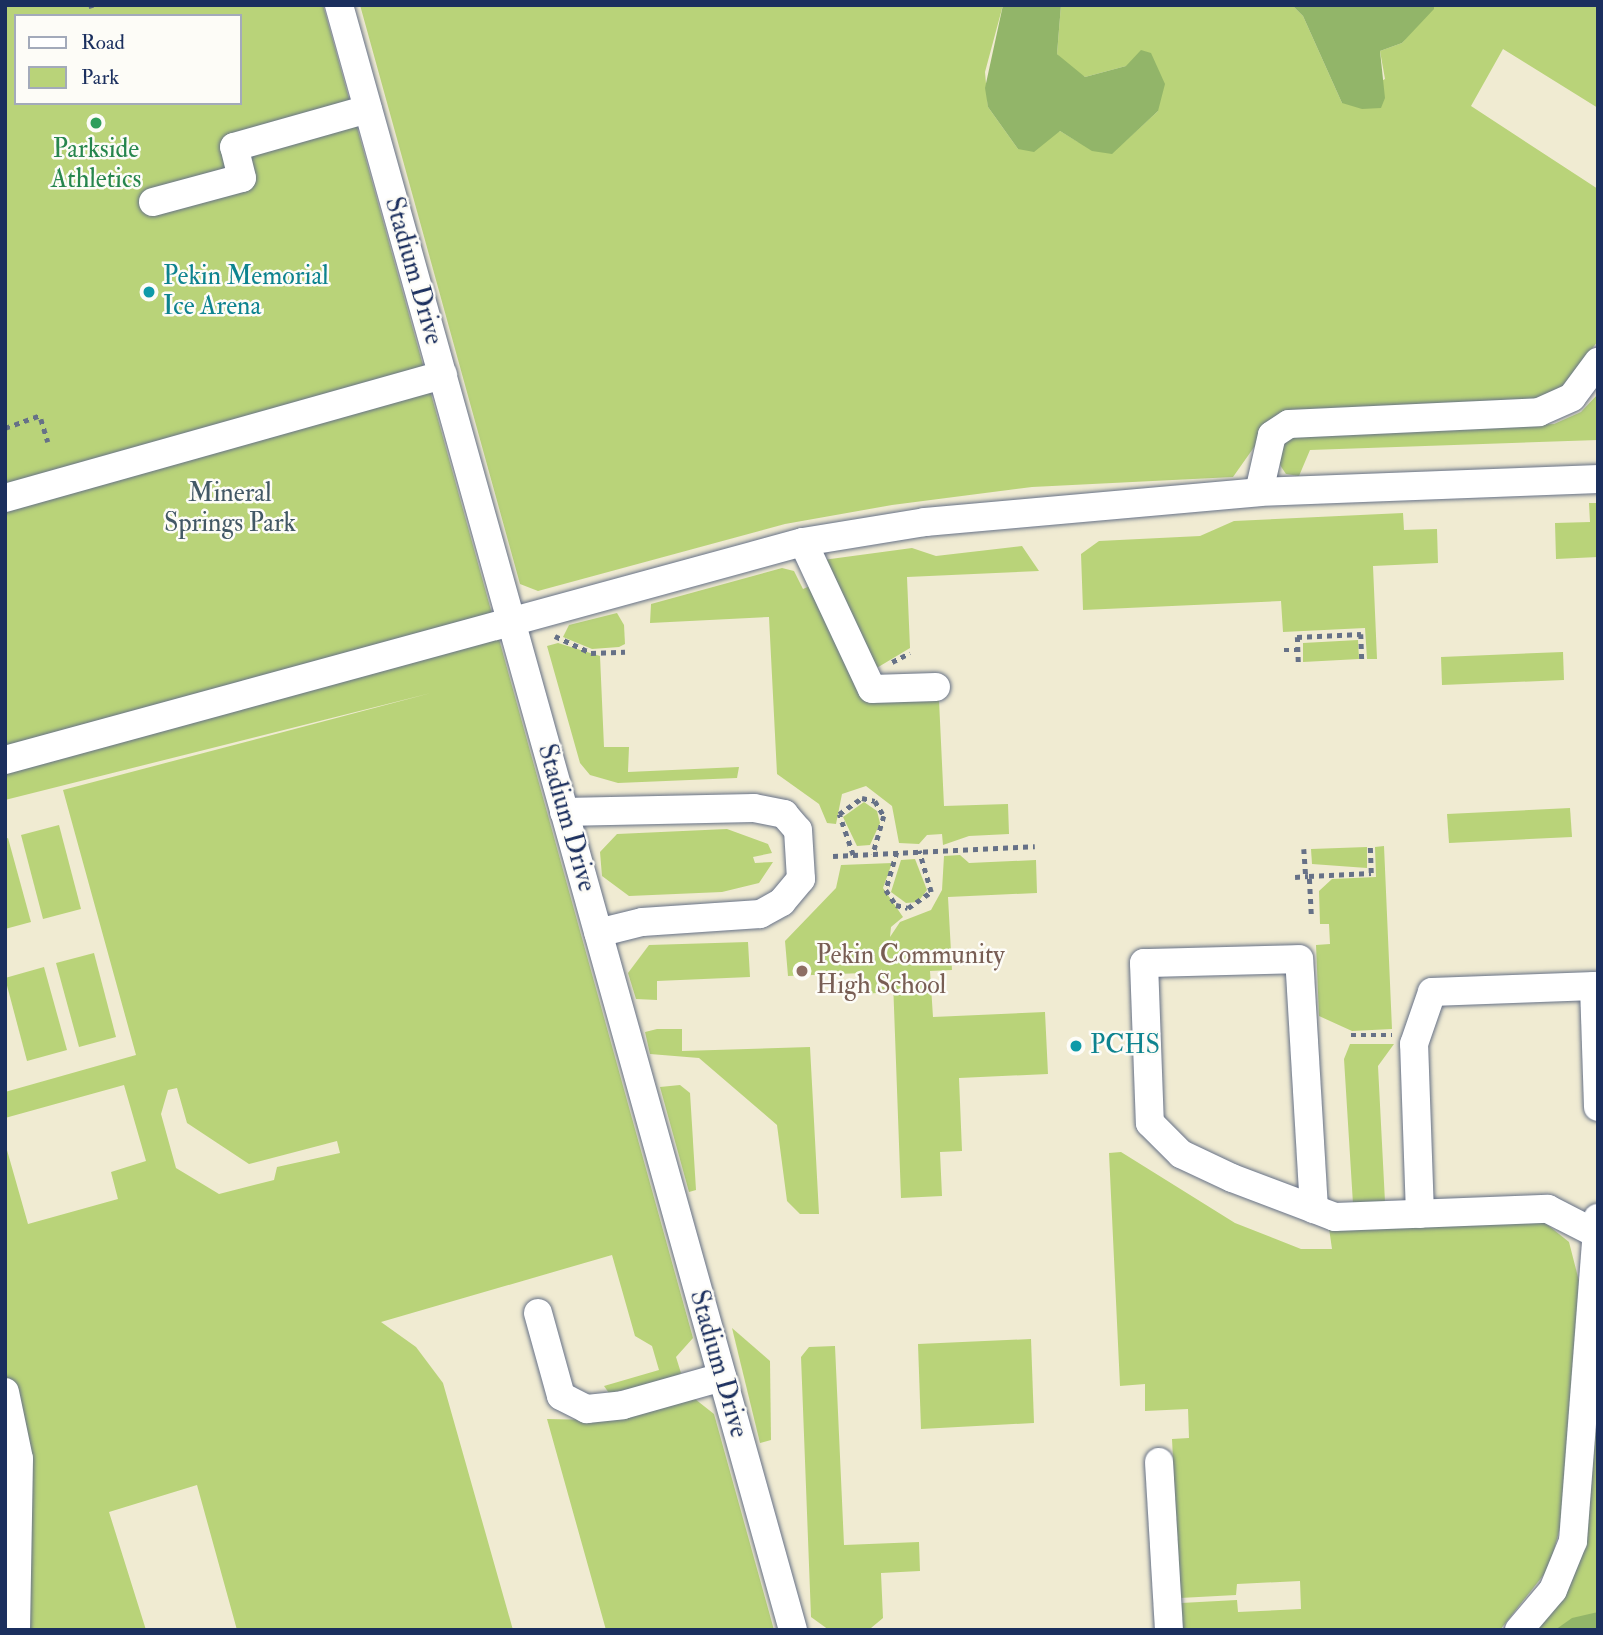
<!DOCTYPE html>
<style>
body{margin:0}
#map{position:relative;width:1603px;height:1635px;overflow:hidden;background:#f0ebd2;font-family:"IM FELL Double Pica",serif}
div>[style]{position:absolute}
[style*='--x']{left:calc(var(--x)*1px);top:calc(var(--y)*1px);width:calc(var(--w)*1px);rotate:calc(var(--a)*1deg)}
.green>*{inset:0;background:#b9d379}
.forest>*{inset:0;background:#92b569}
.path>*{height:4.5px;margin-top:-2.25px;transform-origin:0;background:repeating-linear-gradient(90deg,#667187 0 5px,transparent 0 10px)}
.roads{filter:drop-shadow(0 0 2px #667187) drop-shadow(0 0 2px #667187)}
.minor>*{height:28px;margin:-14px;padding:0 14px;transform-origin:14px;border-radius:14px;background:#fff}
.dots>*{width:19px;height:19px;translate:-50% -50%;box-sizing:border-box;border:4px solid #fdfcf7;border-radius:50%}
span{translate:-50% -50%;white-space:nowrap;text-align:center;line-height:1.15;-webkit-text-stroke:5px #fdfcf7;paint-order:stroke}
.leisure-label{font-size:26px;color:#27864d}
.street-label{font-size:26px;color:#1b2f5e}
.culture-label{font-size:26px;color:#0d838f}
.left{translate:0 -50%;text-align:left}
.park-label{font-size:26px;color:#425865}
.education-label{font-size:26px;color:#785e54}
.frame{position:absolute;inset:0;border:7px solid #1b2f5e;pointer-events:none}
.legend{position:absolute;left:14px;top:14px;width:228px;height:91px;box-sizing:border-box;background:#fdfcf7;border:2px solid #a3aaba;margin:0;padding:9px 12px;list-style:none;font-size:21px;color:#1b2f5e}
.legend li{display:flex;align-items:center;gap:14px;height:35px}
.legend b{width:35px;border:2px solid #a3aaba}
</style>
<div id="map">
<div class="green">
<i style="clip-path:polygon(evenodd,5px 5px,323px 5px,693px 1338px,676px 1357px,681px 1373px,675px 1379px,609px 1393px,604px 1386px,659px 1370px,652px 1346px,635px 1336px,612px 1255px,381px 1322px,416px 1347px,443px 1383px,513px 1630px,237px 1630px,197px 1485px,109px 1512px,146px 1630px,5px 1630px,5px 1143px,28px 1224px,118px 1199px,111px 1172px,146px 1161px,124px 1085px,5px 1118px,5px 1092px,136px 1055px,63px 790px,431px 693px,5px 800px,5px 5px,16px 16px,240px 16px,240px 103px,16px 103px,16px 16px,5px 5px,177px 1088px,187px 1123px,249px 1164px,337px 1141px,340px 1153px,277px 1167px,274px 1180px,219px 1194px,176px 1168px,161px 1114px,168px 1090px,177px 1088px)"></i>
<i style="clip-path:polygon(360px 5px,1003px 5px,985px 72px,988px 107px,1018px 149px,1060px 131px,1078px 142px,1121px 145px,1158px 111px,1126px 66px,1085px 77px,1070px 69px,1057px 54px,1061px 5px,1292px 5px,1303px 16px,1342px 103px,1385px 79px,1380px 51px,1402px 43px,1434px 5px,1598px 5px,1598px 108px,1503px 49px,1471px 106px,1598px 189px,1598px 341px,1552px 399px,1257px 443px,1233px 477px,1032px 487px,892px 505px,785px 524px,538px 591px,520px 584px)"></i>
<i style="clip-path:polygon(1598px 394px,1598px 440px,1310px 450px,1299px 476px,1286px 474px,1278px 462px,1282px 442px,1296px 435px,1554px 424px,1581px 412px)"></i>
<i style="clip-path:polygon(1589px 503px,1598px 503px,1598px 557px,1556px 559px,1555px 523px,1590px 522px)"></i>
<i style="clip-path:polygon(1403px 513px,1404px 530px,1437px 529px,1438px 563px,1373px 566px,1377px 659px,1367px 659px,1365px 628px,1283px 632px,1281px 601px,1083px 610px,1081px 554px,1099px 541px,1200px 536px,1234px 521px)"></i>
<i style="clip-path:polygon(1022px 546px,1039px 571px,907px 577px,910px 648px,875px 669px,823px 560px,912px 548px,936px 556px)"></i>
<i style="clip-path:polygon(782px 568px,794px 571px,803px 589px,812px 585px,866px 702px,939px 700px,944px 806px,1008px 804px,1009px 834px,969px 836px,943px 845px,942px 834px,927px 835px,919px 844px,899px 843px,892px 806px,866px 786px,842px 794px,836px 824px,827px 823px,819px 804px,777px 774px,769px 617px,650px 623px,651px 604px)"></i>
<i style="clip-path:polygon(617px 613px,624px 625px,625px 644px,619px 647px,592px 649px,563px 637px,569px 625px)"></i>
<i style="clip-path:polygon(1358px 640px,1359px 659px,1303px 662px,1303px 643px)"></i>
<i style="clip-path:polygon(558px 643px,600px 656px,604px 747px,629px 747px,628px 772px,739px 767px,737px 778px,618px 783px,590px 775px,580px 763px,547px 646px)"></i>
<i style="clip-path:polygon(1563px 652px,1564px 680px,1442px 685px,1441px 657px)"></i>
<i style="clip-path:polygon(864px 802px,877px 811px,880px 823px,870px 845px,857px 846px,843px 817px)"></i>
<i style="clip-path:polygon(1570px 808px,1572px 837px,1449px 843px,1447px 814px)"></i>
<i style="clip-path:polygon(59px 825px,81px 909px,43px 919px,21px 835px)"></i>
<i style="clip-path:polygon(727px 829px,768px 844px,772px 853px,753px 857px,755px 863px,773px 862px,759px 883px,722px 892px,629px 896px,602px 876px,600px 852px,617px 834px)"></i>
<i style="clip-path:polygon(8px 838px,31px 922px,5px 929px,5px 839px)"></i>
<i style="clip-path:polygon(1384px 846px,1392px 1029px,1352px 1031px,1319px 1016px,1316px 945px,1330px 944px,1329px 924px,1320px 924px,1319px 891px,1332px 879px,1376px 877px,1375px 847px)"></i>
<i style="clip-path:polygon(1367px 847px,1367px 868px,1312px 864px,1311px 849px)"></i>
<i style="clip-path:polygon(960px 855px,969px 863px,1036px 860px,1037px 893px,948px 897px,952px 970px,930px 971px,933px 1017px,1045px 1012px,1048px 1074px,959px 1078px,962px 1151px,940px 1152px,942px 1196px,901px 1198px,893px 981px,889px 992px,864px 994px,863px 973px,788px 976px,785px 941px,836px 888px,841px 865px,892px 863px,883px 888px,903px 917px,891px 927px,890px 937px,900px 922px,931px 910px,942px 890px,944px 856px)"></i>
<i style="clip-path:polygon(915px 859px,927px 890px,918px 902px,906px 903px,891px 892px,901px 860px)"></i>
<i style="clip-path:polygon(748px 942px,750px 977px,657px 981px,657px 1000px,636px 999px,628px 973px,649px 945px)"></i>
<i style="clip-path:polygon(94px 953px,116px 1037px,79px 1047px,56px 963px)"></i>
<i style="clip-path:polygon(44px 967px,67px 1050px,27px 1061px,5px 978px)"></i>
<i style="clip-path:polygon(657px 1029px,682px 1029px,682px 1051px,810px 1047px,819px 1214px,800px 1214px,787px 1201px,777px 1125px,699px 1058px,650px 1054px,645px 1032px)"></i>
<i style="clip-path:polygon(1350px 1044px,1394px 1044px,1378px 1066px,1385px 1202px,1353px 1204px,1344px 1059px)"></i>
<i style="clip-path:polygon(680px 1085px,690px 1093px,696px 1190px,689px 1192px,660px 1087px)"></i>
<i style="clip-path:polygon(1121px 1152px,1235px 1223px,1301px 1249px,1332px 1249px,1329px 1228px,1544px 1222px,1569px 1242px,1579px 1281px,1563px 1517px,1549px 1568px,1500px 1630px,1182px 1630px,1181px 1603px,1237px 1600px,1238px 1612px,1301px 1609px,1300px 1581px,1237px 1584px,1236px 1595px,1180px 1598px,1172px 1439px,1189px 1438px,1188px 1409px,1145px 1411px,1145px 1384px,1120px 1386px,1109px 1153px)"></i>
<i style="clip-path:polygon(732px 1328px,770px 1361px,771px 1440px,760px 1443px)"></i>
<i style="clip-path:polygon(1031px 1339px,1034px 1423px,921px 1429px,918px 1344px)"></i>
<i style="clip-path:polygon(835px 1346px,844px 1545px,919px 1542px,920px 1571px,881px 1573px,883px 1618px,871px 1628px,829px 1630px,811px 1617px,801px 1357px,809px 1347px)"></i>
<i style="clip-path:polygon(695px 1399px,714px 1414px,774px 1630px,606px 1630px,547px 1419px,595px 1420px)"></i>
<i style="clip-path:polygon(1598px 1405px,1598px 1612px,1555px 1630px,1535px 1630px,1591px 1479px)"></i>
</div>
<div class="forest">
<i style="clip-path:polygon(1003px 5px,1061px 5px,1057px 54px,1085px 77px,1126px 66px,1141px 50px,1151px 53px,1165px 84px,1158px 111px,1112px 154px,1092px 151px,1060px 131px,1034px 152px,1018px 149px,988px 107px,985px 88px)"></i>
<i style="clip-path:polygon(1292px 5px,1434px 5px,1434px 9px,1402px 43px,1380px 51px,1385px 98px,1381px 108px,1362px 109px,1342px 103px,1303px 16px)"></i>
<i style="clip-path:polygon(1598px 1612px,1598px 1630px,1555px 1630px,1572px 1618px)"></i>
</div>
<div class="path">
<i style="--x:91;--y:5;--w:3;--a:72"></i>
<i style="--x:41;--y:419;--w:24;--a:73"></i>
<i style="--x:5;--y:428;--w:37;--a:-20"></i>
<i style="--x:555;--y:636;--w:40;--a:25"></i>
<i style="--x:591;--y:653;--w:34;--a:-2"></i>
<i style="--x:1284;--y:650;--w:14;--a:0"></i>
<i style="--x:892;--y:662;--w:20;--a:-27"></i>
<i style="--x:1298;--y:662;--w:25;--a:-92"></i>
<i style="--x:1297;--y:637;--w:64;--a:-2.7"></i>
<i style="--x:1361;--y:634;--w:26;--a:88"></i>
<i style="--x:1304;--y:849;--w:27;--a:86"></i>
<i style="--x:897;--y:852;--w:40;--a:106"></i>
<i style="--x:886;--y:890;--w:18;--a:56"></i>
<i style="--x:896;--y:905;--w:12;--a:14"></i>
<i style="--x:908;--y:908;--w:28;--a:-35"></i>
<i style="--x:931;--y:892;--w:43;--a:-106.3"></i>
<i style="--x:853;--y:855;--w:43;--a:-108.9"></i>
<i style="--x:839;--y:814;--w:28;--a:-35"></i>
<i style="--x:862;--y:798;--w:13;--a:13"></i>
<i style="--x:875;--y:801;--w:17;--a:59"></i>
<i style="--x:884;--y:816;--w:40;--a:106"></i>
<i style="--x:833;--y:856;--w:202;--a:-2.8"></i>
<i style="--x:1295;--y:877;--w:13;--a:-4"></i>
<i style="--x:1311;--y:914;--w:38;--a:-93"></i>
<i style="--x:1309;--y:876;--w:62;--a:-2.8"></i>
<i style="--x:1371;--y:873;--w:26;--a:-92"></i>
<i style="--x:1351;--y:1035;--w:41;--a:0"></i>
</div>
<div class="roads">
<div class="minor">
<i style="--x:339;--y:5;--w:1687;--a:74.39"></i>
<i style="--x:153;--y:202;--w:92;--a:-15.1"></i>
<i style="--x:242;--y:178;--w:32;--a:-104"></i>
<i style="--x:234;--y:147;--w:139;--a:-15.8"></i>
<i style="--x:1259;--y:492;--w:58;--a:-77.2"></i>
<i style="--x:1272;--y:435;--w:20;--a:-33"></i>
<i style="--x:1289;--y:424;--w:250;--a:-2.7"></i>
<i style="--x:1539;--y:412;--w:36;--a:-24"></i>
<i style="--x:1572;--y:397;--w:44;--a:-53.4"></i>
<i style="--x:5;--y:498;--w:455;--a:-15.7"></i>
<i style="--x:803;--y:542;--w:162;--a:64.9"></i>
<i style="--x:872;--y:689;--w:64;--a:-1.8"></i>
<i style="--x:5;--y:760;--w:827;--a:-15.28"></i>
<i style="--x:803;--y:542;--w:124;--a:-9.3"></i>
<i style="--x:925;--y:522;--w:335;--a:-5.1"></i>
<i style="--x:1259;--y:492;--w:339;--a:-2.2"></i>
<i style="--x:564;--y:812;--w:190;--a:-1.2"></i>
<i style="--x:754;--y:808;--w:31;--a:11"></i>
<i style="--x:784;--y:814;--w:21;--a:49"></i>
<i style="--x:798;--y:830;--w:49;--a:86.5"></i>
<i style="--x:801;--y:879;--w:30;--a:130"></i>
<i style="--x:782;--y:902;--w:25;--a:151"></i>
<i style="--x:760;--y:914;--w:118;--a:176.1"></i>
<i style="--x:642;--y:922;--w:45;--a:166"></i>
<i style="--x:1314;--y:1209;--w:250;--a:-93.4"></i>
<i style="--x:1299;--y:959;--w:155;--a:178.5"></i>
<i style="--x:1144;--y:963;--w:160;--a:87.9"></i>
<i style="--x:1150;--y:1123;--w:44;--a:45"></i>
<i style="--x:1181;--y:1154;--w:56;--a:25.2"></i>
<i style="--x:1232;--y:1178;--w:88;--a:20.7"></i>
<i style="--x:1314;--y:1209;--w:22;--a:21"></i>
<i style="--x:1335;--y:1217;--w:213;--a:-2.2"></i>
<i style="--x:1548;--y:1209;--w:53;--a:27.1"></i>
<i style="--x:1420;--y:1214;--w:170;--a:-92"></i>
<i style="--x:1414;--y:1044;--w:55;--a:-70.9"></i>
<i style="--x:1432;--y:992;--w:162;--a:-2.1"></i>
<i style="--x:1594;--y:986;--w:121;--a:88.1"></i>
<i style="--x:538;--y:1313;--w:86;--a:74.5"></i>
<i style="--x:561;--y:1396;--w:29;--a:27"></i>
<i style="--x:587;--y:1409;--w:36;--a:-6"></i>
<i style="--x:623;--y:1405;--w:103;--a:-15.8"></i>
<i style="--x:5;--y:1392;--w:68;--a:78.2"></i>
<i style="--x:19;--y:1459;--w:171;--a:91"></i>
<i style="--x:1159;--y:1462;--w:168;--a:86.6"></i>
<i style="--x:1519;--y:1630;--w:52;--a:-49.6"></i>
<i style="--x:1553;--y:1590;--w:53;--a:-67.8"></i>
<i style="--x:1573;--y:1541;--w:324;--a:-85.6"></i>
</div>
</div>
<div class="dots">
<i style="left:96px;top:123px;background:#2e9e5b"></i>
<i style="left:149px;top:292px;background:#0f9aa8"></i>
<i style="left:802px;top:971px;background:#8d6e63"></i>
<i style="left:1076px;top:1046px;background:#0f9aa8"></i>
</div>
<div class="leisure-label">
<span style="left:96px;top:165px">Parkside<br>Athletics</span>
</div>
<div class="street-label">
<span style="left:413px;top:271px;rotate:74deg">Stadium Drive</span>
<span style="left:566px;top:818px;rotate:74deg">Stadium Drive</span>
<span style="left:718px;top:1364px;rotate:74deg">Stadium Drive</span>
</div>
<div class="culture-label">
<span class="left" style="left:163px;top:292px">Pekin Memorial<br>Ice Arena</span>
<span class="left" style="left:1090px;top:1046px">PCHS</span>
</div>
<div class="park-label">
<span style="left:230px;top:509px">Mineral<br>Springs Park</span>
</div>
<div class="education-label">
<span class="left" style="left:816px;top:971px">Pekin Community<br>High School</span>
</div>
<div class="frame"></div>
<ul class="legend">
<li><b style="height:9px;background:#fff"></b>Road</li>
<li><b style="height:19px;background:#b9d379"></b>Park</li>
</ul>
</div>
